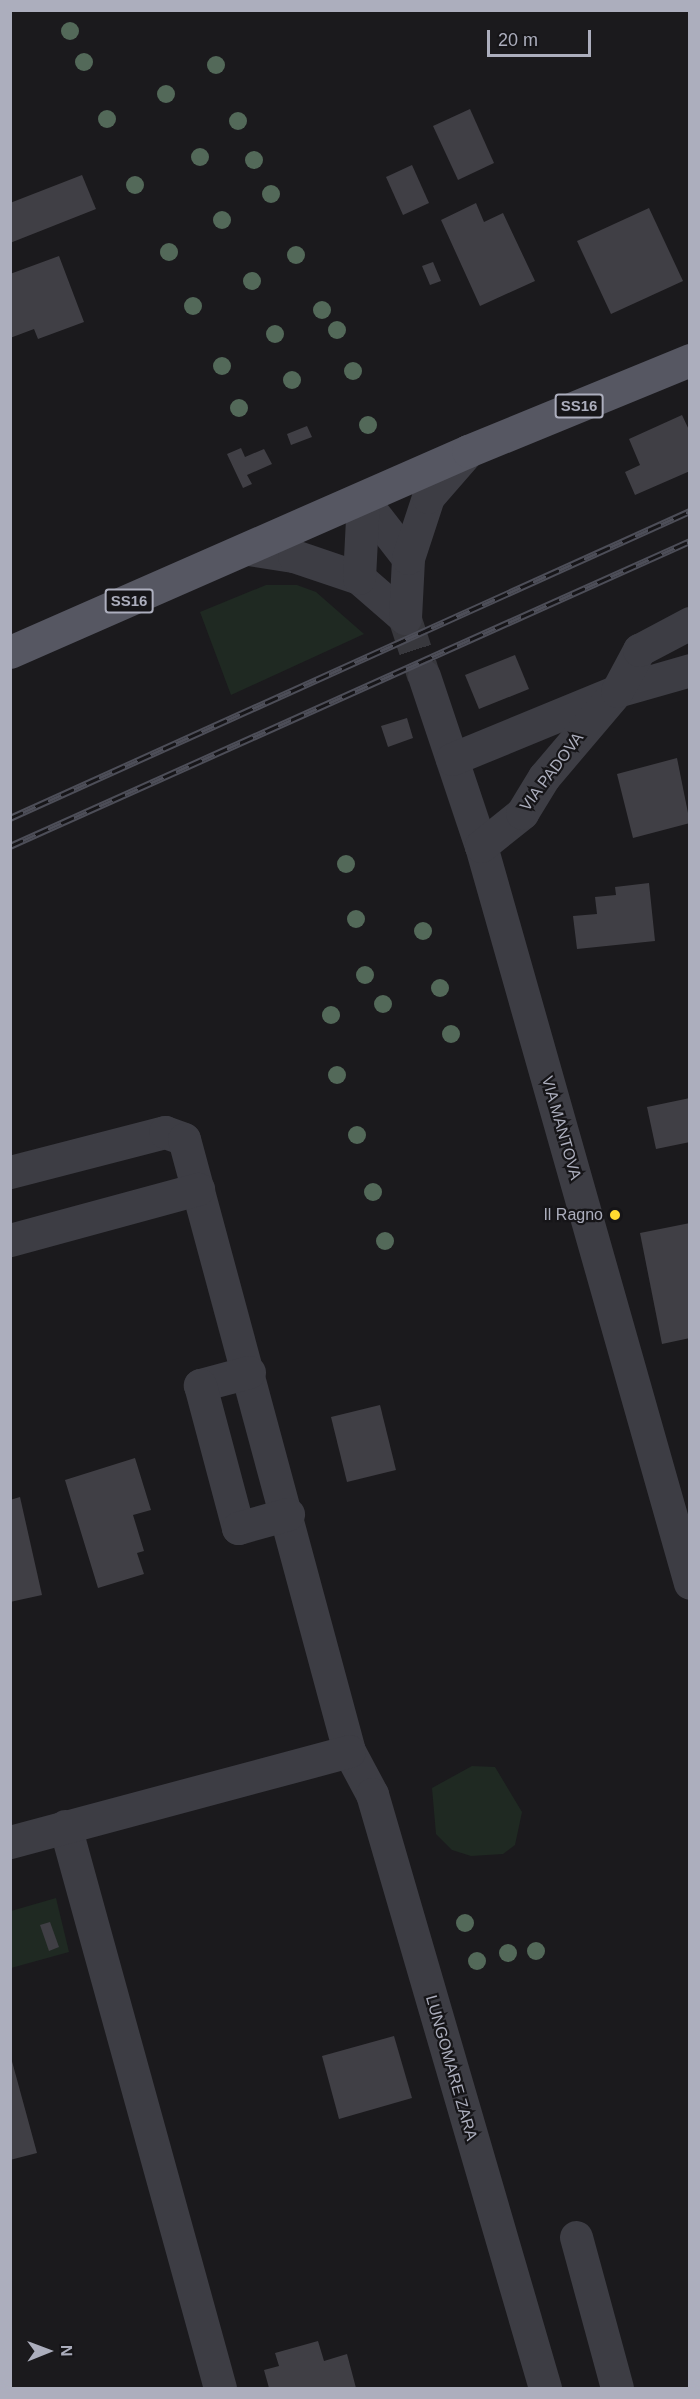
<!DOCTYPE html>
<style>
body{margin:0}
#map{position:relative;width:700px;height:2399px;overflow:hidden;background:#1b1a1d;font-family:Arial,sans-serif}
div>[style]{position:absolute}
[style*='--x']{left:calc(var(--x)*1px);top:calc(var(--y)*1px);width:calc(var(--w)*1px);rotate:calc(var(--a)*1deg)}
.green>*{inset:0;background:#1f2922}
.building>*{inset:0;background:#403f45}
.minor-tunnel>*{height:33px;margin-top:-16.5px;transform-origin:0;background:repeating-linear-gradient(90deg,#38383d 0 33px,transparent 0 49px)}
.minor>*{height:33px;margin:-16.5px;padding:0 16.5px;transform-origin:16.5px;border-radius:16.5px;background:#3d3d44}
.major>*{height:33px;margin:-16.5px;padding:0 16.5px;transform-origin:16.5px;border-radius:16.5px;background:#565762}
.rail>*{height:7px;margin-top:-3.5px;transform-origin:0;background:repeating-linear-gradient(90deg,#161518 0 14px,#4d4e58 0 28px);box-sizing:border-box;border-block:2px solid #4d4e58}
.trees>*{width:18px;height:18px;margin:-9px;border-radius:50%;background:#536959}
.dots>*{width:16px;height:16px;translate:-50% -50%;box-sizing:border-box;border:3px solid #161518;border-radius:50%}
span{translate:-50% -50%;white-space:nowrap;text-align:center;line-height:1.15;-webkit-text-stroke:4.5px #161518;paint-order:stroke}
.shield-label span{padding:2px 4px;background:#161518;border:2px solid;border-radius:4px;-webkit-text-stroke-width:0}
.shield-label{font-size:15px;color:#acaebd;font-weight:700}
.street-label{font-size:16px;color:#acaebd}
.poi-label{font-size:16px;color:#acaebd}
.right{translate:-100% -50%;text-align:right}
.frame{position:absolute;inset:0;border:12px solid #acaebd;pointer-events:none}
.north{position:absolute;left:18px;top:2321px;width:60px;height:60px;-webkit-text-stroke:4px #161518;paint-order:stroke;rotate:89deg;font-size:16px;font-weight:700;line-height:24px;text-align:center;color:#acaebd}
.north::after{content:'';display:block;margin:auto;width:21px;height:27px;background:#acaebd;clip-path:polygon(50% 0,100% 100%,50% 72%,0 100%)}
.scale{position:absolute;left:487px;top:30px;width:104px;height:27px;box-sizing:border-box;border:3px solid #acaebd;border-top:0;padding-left:8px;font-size:18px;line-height:21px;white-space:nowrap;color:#acaebd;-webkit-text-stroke:4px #161518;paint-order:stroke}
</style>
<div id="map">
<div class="green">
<i style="clip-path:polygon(266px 585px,297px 585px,316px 592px,364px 634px,231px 695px,200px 612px)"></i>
<i style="clip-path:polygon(472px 1766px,495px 1767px,522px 1812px,515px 1845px,503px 1854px,471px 1856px,452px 1850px,436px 1834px,432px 1788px)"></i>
<i style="clip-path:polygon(56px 1898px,69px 1952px,11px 1968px,11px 1911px)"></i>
</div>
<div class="building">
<i style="clip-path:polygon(470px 109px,494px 163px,458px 180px,433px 126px)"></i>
<i style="clip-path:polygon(412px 165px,429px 203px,403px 215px,386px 177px)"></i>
<i style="clip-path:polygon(82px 175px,96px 209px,10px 243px,10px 203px)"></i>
<i style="clip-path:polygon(476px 203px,484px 222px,503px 213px,535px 281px,480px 306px,441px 220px)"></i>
<i style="clip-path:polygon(649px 208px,683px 281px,611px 314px,577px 241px)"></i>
<i style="clip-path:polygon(59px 256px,84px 322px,38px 339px,34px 329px,10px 338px,10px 274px)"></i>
<i style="clip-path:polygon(433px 262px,441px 281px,430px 285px,422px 266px)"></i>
<i style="clip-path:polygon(682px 415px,690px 432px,690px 471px,635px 495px,625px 472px,640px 465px,629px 439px)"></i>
<i style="clip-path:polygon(307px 426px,312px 437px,291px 445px,287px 434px)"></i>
<i style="clip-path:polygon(241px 448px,245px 457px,264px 449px,272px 464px,247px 475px,252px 484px,243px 488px,227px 454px)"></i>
<i style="clip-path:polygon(515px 655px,529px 689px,479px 709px,465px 675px)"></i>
<i style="clip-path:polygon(407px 718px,413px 738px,388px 747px,381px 726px)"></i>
<i style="clip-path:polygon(677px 758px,690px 823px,633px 838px,617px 774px)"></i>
<i style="clip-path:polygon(649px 883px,655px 941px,577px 949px,573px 916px,597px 914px,595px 897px,616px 895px,615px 887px)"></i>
<i style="clip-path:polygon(690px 1098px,690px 1142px,656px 1149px,647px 1107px)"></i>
<i style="clip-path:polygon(690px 1223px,690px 1338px,662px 1344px,640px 1233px)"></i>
<i style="clip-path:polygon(380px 1405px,396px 1470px,347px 1482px,331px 1417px)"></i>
<i style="clip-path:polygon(135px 1458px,151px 1510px,133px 1515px,144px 1551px,137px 1553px,144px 1574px,98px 1588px,65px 1480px)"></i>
<i style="clip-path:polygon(20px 1497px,42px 1595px,10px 1602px,10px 1500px)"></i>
<i style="clip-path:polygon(50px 1922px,59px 1947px,49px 1951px,40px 1925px)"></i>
<i style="clip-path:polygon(394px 2036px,412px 2098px,339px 2119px,322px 2056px)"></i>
<i style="clip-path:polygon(10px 2054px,37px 2153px,10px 2160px)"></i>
<i style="clip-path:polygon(318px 2341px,324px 2361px,347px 2354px,356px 2388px,269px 2388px,264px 2370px,279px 2366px,275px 2353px)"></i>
</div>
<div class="minor-tunnel">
<i style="--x:405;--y:618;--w:61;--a:71.9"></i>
</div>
<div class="minor">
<i style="--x:363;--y:500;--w:73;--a:52.2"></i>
<i style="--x:248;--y:549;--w:47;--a:8.7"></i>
<i style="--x:294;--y:556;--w:69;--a:18.7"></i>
<i style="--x:359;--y:578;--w:61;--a:41"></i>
<i style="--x:359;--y:578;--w:78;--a:-87.1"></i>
<i style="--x:405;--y:618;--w:60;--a:-87.1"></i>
<i style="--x:408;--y:558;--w:64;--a:-71.8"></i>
<i style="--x:428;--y:497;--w:61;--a:-49"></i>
<i style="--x:424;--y:676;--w:179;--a:71.5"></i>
<i style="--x:481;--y:846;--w:766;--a:74.17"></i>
<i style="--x:452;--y:759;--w:178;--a:-22.4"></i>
<i style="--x:617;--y:691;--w:76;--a:-16"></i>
<i style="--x:481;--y:846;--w:53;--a:-38.8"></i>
<i style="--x:522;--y:813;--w:42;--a:-58.6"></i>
<i style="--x:544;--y:777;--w:113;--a:-49.7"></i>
<i style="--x:617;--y:691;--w:47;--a:-61.8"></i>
<i style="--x:639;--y:650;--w:58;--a:-27.9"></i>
<i style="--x:10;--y:1172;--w:160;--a:-14.5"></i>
<i style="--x:165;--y:1132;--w:20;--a:20"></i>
<i style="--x:184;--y:1139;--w:634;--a:74.91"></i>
<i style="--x:349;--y:1751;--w:49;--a:61.9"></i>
<i style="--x:372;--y:1794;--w:619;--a:73.76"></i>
<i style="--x:10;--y:1240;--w:195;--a:-15.2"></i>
<i style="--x:249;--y:1372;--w:51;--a:165.1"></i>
<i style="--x:200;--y:1385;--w:148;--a:75.1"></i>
<i style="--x:238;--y:1528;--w:52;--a:-15.6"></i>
<i style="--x:65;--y:1826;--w:583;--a:74.58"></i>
<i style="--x:10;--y:1842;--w:351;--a:-15"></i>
<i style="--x:576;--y:2237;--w:156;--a:74.8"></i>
</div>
<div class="major">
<i style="--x:10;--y:652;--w:500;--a:-23.69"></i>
<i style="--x:468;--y:451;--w:240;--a:-22.3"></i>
</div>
<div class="rail">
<i style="--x:10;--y:818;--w:746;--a:-24.3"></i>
<i style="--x:10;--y:846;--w:745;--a:-24.16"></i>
</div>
<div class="trees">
<i style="left:70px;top:31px"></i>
<i style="left:84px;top:62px"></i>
<i style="left:216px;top:65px"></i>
<i style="left:166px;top:94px"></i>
<i style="left:107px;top:119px"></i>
<i style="left:238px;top:121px"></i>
<i style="left:200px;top:157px"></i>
<i style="left:254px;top:160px"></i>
<i style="left:135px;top:185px"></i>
<i style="left:271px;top:194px"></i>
<i style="left:222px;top:220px"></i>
<i style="left:169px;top:252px"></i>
<i style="left:296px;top:255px"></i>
<i style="left:252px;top:281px"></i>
<i style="left:193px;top:306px"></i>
<i style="left:322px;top:310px"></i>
<i style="left:337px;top:330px"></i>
<i style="left:275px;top:334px"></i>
<i style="left:222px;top:366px"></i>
<i style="left:353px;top:371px"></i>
<i style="left:292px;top:380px"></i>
<i style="left:239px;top:408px"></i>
<i style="left:368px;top:425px"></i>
<i style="left:346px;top:864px"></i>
<i style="left:356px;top:919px"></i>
<i style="left:423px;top:931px"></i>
<i style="left:365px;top:975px"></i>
<i style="left:440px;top:988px"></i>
<i style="left:383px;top:1004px"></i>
<i style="left:331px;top:1015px"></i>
<i style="left:451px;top:1034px"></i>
<i style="left:337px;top:1075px"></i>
<i style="left:357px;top:1135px"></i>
<i style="left:373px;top:1192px"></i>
<i style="left:385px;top:1241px"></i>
<i style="left:465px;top:1923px"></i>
<i style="left:536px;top:1951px"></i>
<i style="left:508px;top:1953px"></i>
<i style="left:477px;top:1961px"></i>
</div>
<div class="dots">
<i style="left:615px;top:1215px;background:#ffda30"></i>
</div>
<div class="shield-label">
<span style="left:579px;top:406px">SS16</span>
<span style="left:129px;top:601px">SS16</span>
</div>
<div class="street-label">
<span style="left:552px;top:772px;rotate:-53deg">VIA PADOVA</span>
<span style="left:561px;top:1128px;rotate:74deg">VIA MANTOVA</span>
<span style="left:451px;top:2068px;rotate:74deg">LUNGOMARE ZARA</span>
</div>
<div class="poi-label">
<span class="right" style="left:603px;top:1215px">Il Ragno</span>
</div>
<div class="frame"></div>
<div class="north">N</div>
<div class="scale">20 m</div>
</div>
